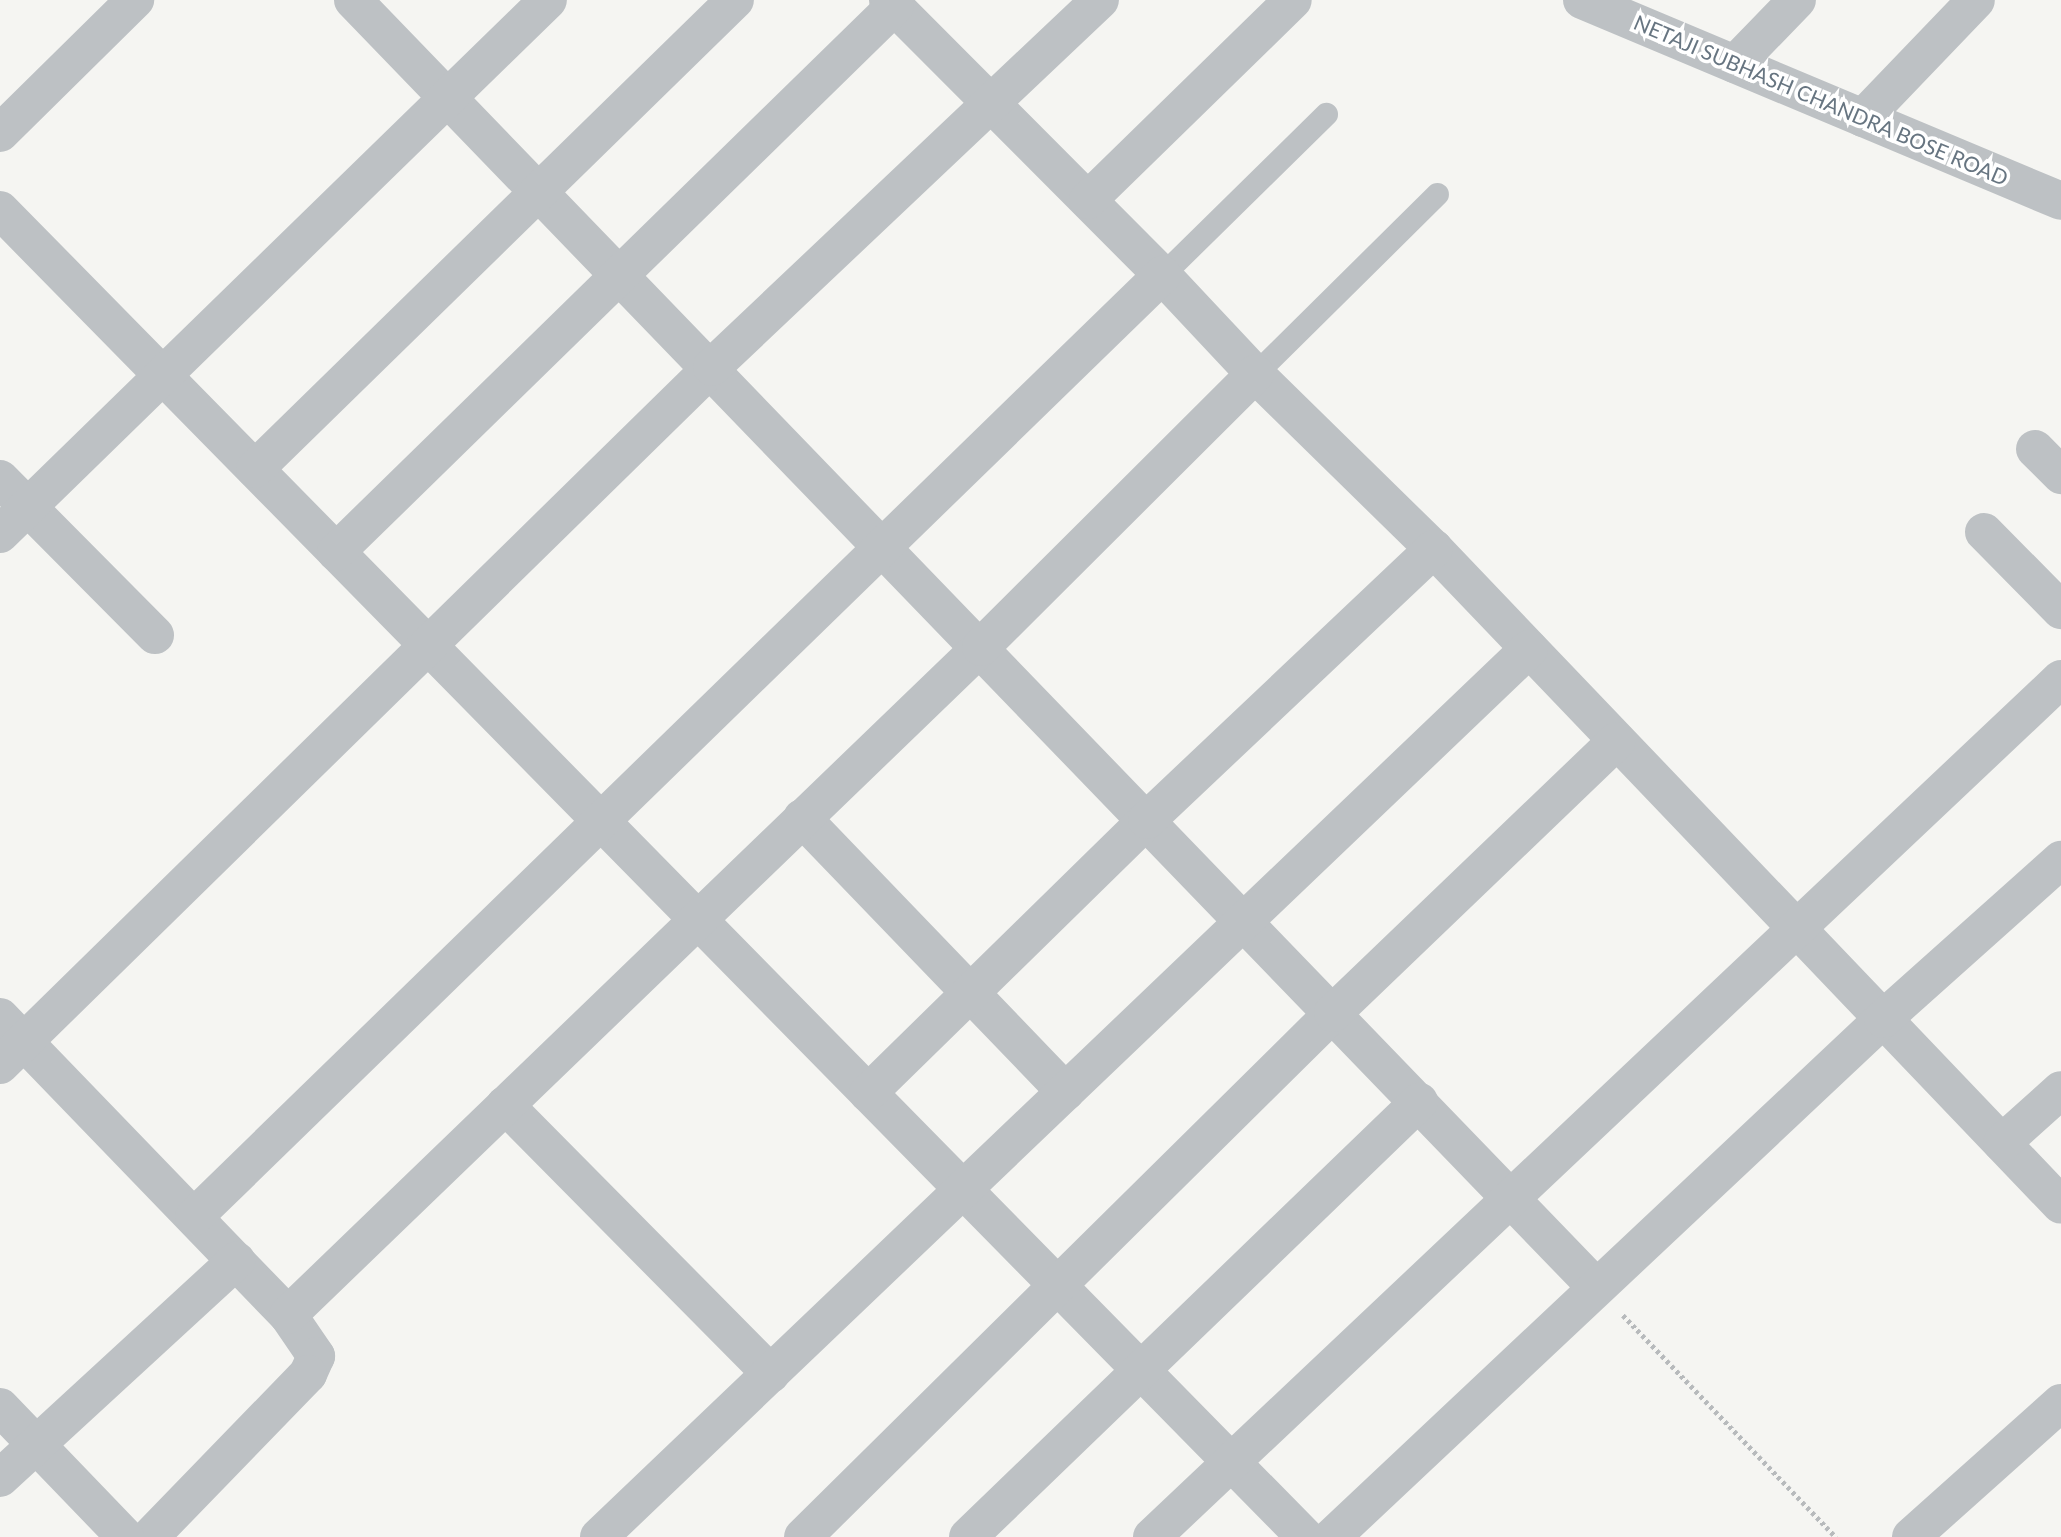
<!DOCTYPE html>
<style>
body{margin:0}
#map{position:relative;width:2061px;height:1537px;overflow:hidden;background:#f5f5f2;font-family:Lato,sans-serif}
div>[style]{position:absolute}
[style*='--x']{left:calc(var(--x)*1px);top:calc(var(--y)*1px);width:calc(var(--w)*1px);rotate:calc(var(--a)*1deg)}
.path>*{height:4.5px;margin-top:-2.25px;transform-origin:0;background:repeating-linear-gradient(90deg,#b7babc 0 3.5px,transparent 0 7px)}
.lane>*{height:23px;margin:-11.5px;padding:0 11.5px;transform-origin:11.5px;border-radius:11.5px;background:#bdc1c4}
.street>*{height:38px;margin:-19px;padding:0 19px;transform-origin:19px;border-radius:19px;background:#bdc1c4}
span{translate:-50% -50%;white-space:nowrap;text-align:center;line-height:1.15;-webkit-text-stroke:7px #fff;paint-order:stroke}
.street-label{font-size:21px;color:#677581}
</style>
<div id="map">
<div class="path">
<i style="--x:1623;--y:1315;--w:308;--a:46.2"></i>
</div>
<div class="lane">
<i style="--x:1162;--y:275;--w:230;--a:-44.5"></i>
<i style="--x:1255;--y:374;--w:256;--a:-44.7"></i>
</div>
<div class="street">
<i style="--x:353;--y:0;--w:1789;--a:46"></i>
<i style="--x:888;--y:0;--w:388;--a:45.1"></i>
<i style="--x:1162;--y:275;--w:136;--a:46.8"></i>
<i style="--x:1255;--y:374;--w:250;--a:44.4"></i>
<i style="--x:1434;--y:549;--w:907;--a:46.29"></i>
<i style="--x:1582;--y:0;--w:519;--a:22.76"></i>
<i style="--x:1735;--y:64;--w:89;--a:-45.9"></i>
<i style="--x:1863;--y:118;--w:163;--a:-46.2"></i>
<i style="--x:0;--y:133;--w:190;--a:-44.6"></i>
<i style="--x:1088;--y:200;--w:286;--a:-44.3"></i>
<i style="--x:0;--y:210;--w:1861;--a:45.48"></i>
<i style="--x:2035;--y:449;--w:37;--a:45"></i>
<i style="--x:255;--y:469;--w:671;--a:-44.34"></i>
<i style="--x:0;--y:479;--w:220;--a:45.2"></i>
<i style="--x:1984;--y:532;--w:110;--a:45.4"></i>
<i style="--x:0;--y:534;--w:765;--a:-44.26"></i>
<i style="--x:336;--y:552;--w:781;--a:-44.33"></i>
<i style="--x:802;--y:818;--w:380;--a:46.1"></i>
<i style="--x:0;--y:1017;--w:414;--a:46"></i>
<i style="--x:288;--y:1315;--w:50;--a:55.7"></i>
<i style="--x:316;--y:1356;--w:20;--a:114"></i>
<i style="--x:308;--y:1374;--w:227;--a:134.1"></i>
<i style="--x:0;--y:1065;--w:997;--a:-44.43"></i>
<i style="--x:712;--y:367;--w:534;--a:-43.41"></i>
<i style="--x:868;--y:1093;--w:390;--a:-44.4"></i>
<i style="--x:1147;--y:820;--w:395;--a:-43.4"></i>
<i style="--x:505;--y:1105;--w:378;--a:45.3"></i>
<i style="--x:2002;--y:1143;--w:79;--a:-41.9"></i>
<i style="--x:194;--y:1217;--w:1351;--a:-44.22"></i>
<i style="--x:288;--y:1315;--w:963;--a:-43.95"></i>
<i style="--x:981;--y:647;--w:387;--a:-44.9"></i>
<i style="--x:0;--y:1407;--w:180;--a:46.1"></i>
<i style="--x:0;--y:1478;--w:321;--a:-42.6"></i>
<i style="--x:599;--y:1537;--w:1286;--a:-43.68"></i>
<i style="--x:803;--y:1537;--w:745;--a:-44.67"></i>
<i style="--x:1333;--y:1013;--w:393;--a:-43.8"></i>
<i style="--x:968;--y:1537;--w:627;--a:-43.97"></i>
<i style="--x:1152;--y:1537;--w:1250;--a:-43.35"></i>
<i style="--x:1332;--y:1537;--w:756;--a:-43.23"></i>
<i style="--x:1883;--y:1019;--w:239;--a:-41.8"></i>
<i style="--x:1911;--y:1537;--w:201;--a:-41.8"></i>
</div>
<div class="street-label">
<span style="left:1821px;top:100px;rotate:23deg">NETAJI SUBHASH CHANDRA BOSE ROAD</span>
</div>
</div>
